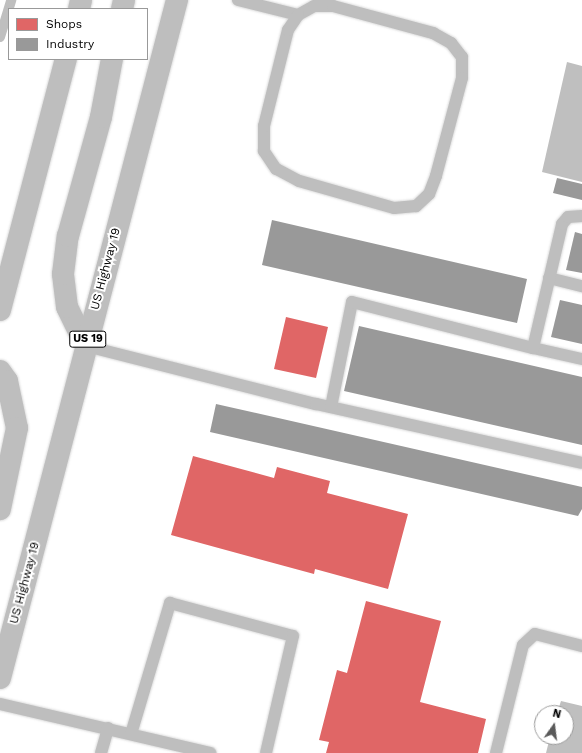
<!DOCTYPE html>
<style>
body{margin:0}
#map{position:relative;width:582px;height:753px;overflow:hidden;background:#fff;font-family:"Work Sans",sans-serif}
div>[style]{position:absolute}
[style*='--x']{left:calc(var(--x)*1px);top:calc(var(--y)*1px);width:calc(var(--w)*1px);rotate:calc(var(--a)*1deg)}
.water>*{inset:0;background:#bfbfbf}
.shops>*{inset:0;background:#e06666}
.industry>*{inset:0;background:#999}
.stream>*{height:10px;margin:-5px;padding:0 5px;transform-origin:5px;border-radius:5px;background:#bfbfbf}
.roads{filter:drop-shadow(0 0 1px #dbdbdb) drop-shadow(0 0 1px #dbdbdb)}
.lane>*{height:12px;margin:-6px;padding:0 6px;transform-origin:6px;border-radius:6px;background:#bebebe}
.highway>*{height:22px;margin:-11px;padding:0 11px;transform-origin:11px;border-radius:11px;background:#bebebe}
span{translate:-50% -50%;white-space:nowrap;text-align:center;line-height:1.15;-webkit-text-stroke:4px #fff;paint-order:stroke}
.shield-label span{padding:1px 3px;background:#fff;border:1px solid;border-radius:3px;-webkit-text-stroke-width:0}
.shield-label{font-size:11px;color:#000;font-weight:700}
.street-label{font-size:12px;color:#000}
.legend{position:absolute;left:8px;top:8px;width:140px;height:52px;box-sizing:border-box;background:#fff;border:1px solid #999;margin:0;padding:5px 7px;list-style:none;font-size:12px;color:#000}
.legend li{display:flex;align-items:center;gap:8px;height:20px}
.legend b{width:20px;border:1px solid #999}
.north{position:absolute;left:534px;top:705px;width:40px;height:40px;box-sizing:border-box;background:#fff;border:1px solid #999;border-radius:50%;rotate:14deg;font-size:11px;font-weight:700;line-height:16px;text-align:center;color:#000}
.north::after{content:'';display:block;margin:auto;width:14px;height:18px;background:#595959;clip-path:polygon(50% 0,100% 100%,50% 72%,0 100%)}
</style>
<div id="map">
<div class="water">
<i style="clip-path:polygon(567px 62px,582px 66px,582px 182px,542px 172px)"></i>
<i style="clip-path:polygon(561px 701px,582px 706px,582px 753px,546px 753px,550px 737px,566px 737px,566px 713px,557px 713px)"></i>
</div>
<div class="shops">
<i style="clip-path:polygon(286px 317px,328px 327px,316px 378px,274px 369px)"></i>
<i style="clip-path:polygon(193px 456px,274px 478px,277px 467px,330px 481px,327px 493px,408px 514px,388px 589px,315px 569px,314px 574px,171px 535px)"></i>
<i style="clip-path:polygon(366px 601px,441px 621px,420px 702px,486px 719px,478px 753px,326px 753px,329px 742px,319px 740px,337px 670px,347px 673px)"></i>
</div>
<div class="industry">
<i style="clip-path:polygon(557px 178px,582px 184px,582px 200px,553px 193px)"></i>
<i style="clip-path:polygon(272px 220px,527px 279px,517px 323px,262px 265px)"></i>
<i style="clip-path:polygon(575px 232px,582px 234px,582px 273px,566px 270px)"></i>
<i style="clip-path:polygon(560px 300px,582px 305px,582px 344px,551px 337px)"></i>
<i style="clip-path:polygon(359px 326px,582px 377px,582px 445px,344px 391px)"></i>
<i style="clip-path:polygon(216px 404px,582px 487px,582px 509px,578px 516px,210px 432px)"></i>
</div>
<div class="stream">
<i style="--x:0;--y:37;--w:39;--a:-73"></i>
</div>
<div class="roads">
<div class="lane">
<i style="--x:238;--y:0;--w:62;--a:14"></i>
<i style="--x:298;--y:15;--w:18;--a:-29"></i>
<i style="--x:314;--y:6;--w:19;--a:0"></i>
<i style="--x:333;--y:6;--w:104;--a:15.1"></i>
<i style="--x:433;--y:33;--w:21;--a:29"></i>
<i style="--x:451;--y:43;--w:18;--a:52"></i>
<i style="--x:462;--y:57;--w:21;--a:90"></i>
<i style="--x:462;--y:78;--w:101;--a:104.9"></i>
<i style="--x:436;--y:176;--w:19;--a:111"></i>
<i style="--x:429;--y:194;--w:18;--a:137"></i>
<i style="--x:416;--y:206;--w:22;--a:175"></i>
<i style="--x:394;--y:208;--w:99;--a:-164.1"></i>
<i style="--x:299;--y:181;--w:26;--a:-152"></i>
<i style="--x:276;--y:169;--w:22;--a:-124"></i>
<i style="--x:264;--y:151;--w:25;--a:-90"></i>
<i style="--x:264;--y:126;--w:99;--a:-76"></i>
<i style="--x:288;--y:30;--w:18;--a:-56"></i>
<i style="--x:549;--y:278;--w:34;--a:14"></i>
<i style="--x:86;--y:346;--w:237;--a:14.2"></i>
<i style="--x:316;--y:404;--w:272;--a:12.5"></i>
<i style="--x:533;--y:348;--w:50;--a:12.7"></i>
<i style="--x:331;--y:407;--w:107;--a:-78.7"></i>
<i style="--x:352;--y:302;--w:187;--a:14.3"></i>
<i style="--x:533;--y:348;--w:127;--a:-76.8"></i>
<i style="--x:562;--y:224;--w:9;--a:-49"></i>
<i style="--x:568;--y:217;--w:14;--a:-4"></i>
<i style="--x:0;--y:704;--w:216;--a:13.1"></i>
<i style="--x:131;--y:734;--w:137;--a:-73.4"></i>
<i style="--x:170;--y:603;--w:127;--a:15"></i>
<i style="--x:293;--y:636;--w:120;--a:103"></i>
<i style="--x:101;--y:753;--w:26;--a:-74"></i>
<i style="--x:496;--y:753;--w:111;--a:-76"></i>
<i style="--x:523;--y:645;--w:16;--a:-43"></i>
<i style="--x:535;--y:634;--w:49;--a:14.3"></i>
</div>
<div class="highway">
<i style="--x:79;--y:9;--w:9;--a:-77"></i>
<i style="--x:122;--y:9;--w:9;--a:-77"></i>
<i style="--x:0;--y:310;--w:260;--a:-75.3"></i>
<i style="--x:86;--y:346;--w:43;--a:-116"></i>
<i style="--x:67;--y:307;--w:33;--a:-97"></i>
<i style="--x:63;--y:274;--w:38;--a:-83"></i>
<i style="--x:68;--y:236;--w:123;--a:-74.5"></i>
<i style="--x:101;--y:117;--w:59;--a:-79.3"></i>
<i style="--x:0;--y:371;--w:12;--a:55"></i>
<i style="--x:7;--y:381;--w:48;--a:78"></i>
<i style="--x:17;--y:428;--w:83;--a:101.9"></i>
<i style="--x:0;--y:678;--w:701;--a:-75.37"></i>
</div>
</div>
<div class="shield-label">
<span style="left:88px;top:339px">US 19</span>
</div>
<div class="street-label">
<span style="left:106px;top:269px;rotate:-75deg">US Highway 19</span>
<span style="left:25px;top:583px;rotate:-75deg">US Highway 19</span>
</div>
<ul class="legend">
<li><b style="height:11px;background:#e06666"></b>Shops</li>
<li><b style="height:11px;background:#999"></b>Industry</li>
</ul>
<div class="north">N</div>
</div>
